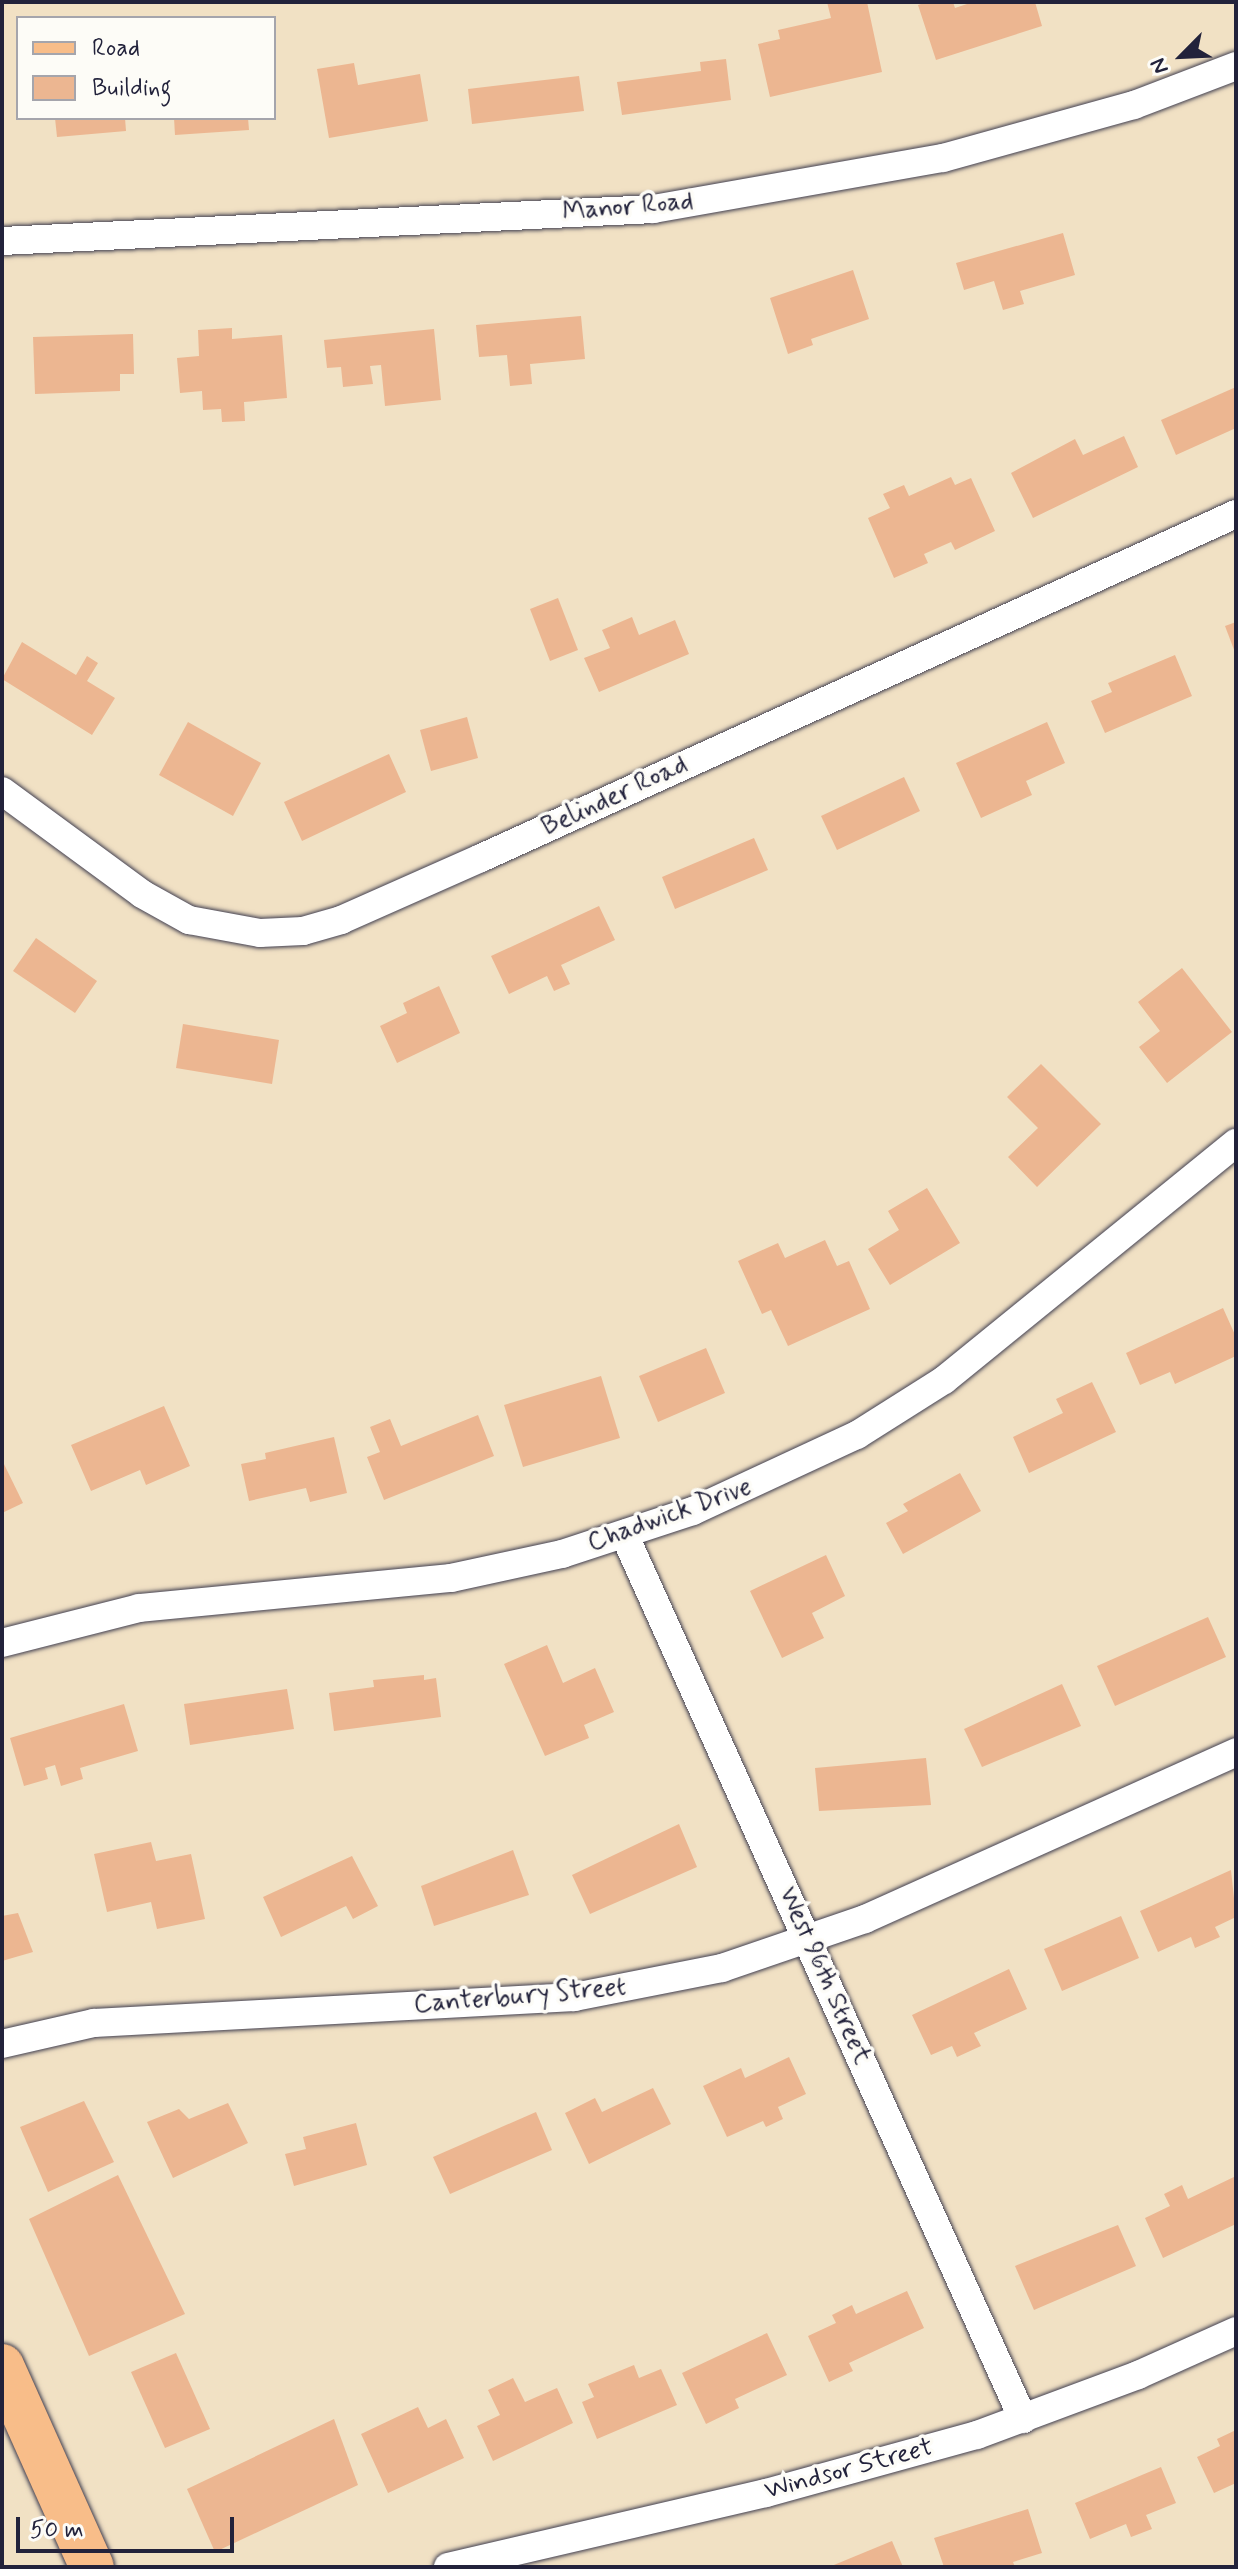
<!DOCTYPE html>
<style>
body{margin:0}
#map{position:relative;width:1238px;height:2569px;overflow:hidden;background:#f1e1c4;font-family:Mynerve,sans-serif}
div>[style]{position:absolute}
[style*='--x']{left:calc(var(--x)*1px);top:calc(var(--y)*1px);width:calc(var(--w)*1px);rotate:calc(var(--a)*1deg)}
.building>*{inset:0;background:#ecb691}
.roads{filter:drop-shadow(0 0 2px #413f50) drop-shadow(0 0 2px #413f50)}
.minor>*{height:28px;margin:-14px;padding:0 14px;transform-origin:14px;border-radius:14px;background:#fff}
.primary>*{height:44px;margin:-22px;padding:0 22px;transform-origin:22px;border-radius:22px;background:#f8bd89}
span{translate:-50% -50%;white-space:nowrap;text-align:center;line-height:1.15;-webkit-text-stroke:7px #fdfcf7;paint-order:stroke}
.street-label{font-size:26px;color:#22223b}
.frame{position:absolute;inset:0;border:4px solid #22223b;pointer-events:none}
.legend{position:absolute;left:16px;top:16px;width:260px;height:104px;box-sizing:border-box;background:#fdfcf7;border:2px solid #a5a5ac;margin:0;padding:10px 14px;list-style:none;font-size:24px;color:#22223b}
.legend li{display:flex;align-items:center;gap:16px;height:40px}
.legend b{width:40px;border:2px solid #a5a5ac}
.north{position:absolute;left:1142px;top:16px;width:80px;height:80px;-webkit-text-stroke:6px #fdfcf7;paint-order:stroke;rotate:246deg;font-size:22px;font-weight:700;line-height:32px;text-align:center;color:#22223b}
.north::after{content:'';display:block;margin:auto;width:28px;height:36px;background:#22223b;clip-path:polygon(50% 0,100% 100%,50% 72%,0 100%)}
.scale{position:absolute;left:16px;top:2517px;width:218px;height:36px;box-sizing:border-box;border:4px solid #22223b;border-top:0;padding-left:10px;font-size:24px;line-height:28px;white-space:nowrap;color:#22223b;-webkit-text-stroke:6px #fdfcf7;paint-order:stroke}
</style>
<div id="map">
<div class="building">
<i style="clip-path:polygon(827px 2px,867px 2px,882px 72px,770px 97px,758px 44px,780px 39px,778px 30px,831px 18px)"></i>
<i style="clip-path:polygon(927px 2px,953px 2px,955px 8px,973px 2px,1035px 2px,1042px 26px,936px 60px,918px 5px)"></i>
<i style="clip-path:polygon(726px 59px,731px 100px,622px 115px,617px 82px,701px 71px,700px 62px)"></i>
<i style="clip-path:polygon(354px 63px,358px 85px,420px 74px,428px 121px,329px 138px,317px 69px)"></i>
<i style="clip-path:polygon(579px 76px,584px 111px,472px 124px,468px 89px)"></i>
<i style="clip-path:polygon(55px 118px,125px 118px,126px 131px,57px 137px)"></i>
<i style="clip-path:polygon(174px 118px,248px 118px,249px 130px,175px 135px)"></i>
<i style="clip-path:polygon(1063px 233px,1075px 275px,1020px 291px,1024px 304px,1003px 310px,994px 281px,964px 290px,956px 263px)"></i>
<i style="clip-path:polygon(853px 270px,869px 319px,811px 339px,813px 345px,788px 354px,770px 298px)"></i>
<i style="clip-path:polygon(581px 316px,585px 359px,530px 364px,532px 384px,510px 386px,507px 355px,479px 357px,476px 325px)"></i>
<i style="clip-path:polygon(232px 328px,232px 339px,282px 335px,287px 398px,244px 402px,245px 421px,222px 422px,221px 409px,203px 410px,202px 391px,180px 393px,177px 358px,199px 356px,198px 330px)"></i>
<i style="clip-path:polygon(434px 329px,441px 400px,385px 406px,381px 365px,370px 366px,373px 384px,343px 387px,341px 367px,327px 368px,324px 340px)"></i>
<i style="clip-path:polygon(133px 334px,134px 374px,120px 374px,120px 391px,35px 394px,33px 337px)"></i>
<i style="clip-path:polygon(1236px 387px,1236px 428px,1176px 455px,1161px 420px)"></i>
<i style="clip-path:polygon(1124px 436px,1138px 467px,1033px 518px,1011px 473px,1075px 439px,1083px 455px)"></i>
<i style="clip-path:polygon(951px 477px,955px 485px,971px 478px,995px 531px,955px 550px,951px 542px,924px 554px,928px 563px,894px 578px,868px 518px,890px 508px,883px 494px,904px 485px,909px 496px)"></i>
<i style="clip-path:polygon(558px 598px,578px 650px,550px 661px,530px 609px)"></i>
<i style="clip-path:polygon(632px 617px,639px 635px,675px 620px,689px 654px,599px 692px,584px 658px,610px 648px,602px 630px)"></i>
<i style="clip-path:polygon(1236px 622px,1236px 655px,1225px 626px)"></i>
<i style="clip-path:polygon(22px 642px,76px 675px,87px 656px,98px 663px,87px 681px,115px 698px,92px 735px,2px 679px)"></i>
<i style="clip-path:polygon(1175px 655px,1192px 696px,1105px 733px,1091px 701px,1112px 692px,1108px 683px)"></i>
<i style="clip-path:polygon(467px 717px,478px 758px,431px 771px,420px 730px)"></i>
<i style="clip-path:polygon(188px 722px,261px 763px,233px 816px,159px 775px)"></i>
<i style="clip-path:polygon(1047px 722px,1065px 763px,1026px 781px,1032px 795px,981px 818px,956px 763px)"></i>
<i style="clip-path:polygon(389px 754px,406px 792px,302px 841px,284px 802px)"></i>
<i style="clip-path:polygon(904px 777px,920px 811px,837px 850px,821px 816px)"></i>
<i style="clip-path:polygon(754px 838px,768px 870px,675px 909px,662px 877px)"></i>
<i style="clip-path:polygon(599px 906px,615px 940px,561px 965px,570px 984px,554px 991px,547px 976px,509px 994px,491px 956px)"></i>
<i style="clip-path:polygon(36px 938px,97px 981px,75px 1013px,13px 971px)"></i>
<i style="clip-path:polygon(1182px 968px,1232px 1032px,1167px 1083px,1139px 1047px,1160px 1031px,1138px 1002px)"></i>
<i style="clip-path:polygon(439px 986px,460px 1033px,397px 1063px,380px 1026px,407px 1013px,403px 1003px)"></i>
<i style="clip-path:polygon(183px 1024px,279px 1040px,272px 1084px,176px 1068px)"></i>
<i style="clip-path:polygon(1041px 1064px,1101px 1124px,1037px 1187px,1008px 1157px,1038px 1128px,1007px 1097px)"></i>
<i style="clip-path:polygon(927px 1188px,960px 1243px,890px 1285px,868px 1249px,899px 1230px,888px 1211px)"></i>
<i style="clip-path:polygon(825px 1240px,837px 1266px,849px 1261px,870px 1309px,788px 1346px,771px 1310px,762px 1314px,738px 1261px,778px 1243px,785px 1258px)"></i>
<i style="clip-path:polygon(1223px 1308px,1236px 1337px,1236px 1356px,1175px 1384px,1170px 1372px,1140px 1385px,1126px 1353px)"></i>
<i style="clip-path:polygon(706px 1348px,725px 1393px,658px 1422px,639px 1376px)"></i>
<i style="clip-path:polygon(601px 1376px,620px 1438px,523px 1467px,504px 1405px)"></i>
<i style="clip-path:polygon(1092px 1382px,1116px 1432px,1029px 1473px,1013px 1437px,1063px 1413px,1056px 1399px)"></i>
<i style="clip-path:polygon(164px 1406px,190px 1466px,146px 1485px,140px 1470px,91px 1491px,71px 1445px)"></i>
<i style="clip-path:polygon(478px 1415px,494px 1456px,384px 1500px,367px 1457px,380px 1452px,370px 1427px,390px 1419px,401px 1446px)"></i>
<i style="clip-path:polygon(334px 1437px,347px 1493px,310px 1502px,306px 1488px,249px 1501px,241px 1464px,266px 1459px,265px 1453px)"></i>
<i style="clip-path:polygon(2px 1460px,23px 1503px,2px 1513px)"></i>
<i style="clip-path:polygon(960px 1473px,981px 1511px,903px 1554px,886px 1523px,908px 1511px,903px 1504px)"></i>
<i style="clip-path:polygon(826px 1555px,845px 1596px,812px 1613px,824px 1638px,782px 1658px,750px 1591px)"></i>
<i style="clip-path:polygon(1208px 1617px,1226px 1657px,1115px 1706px,1097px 1666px)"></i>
<i style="clip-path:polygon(547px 1645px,563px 1683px,595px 1668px,614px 1712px,584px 1725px,589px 1738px,545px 1756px,504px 1664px)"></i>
<i style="clip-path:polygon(424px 1675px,424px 1680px,436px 1678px,441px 1717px,334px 1731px,329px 1693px,374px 1687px,373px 1680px)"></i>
<i style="clip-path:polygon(1062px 1684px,1081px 1726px,982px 1767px,964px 1729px)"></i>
<i style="clip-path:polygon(287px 1689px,294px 1729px,190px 1745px,184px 1704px)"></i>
<i style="clip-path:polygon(124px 1704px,138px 1751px,80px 1768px,83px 1779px,61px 1786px,55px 1765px,45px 1768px,48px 1779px,24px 1786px,10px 1738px)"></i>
<i style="clip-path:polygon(926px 1758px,931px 1805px,819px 1811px,815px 1768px)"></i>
<i style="clip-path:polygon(679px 1824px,697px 1867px,590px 1914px,572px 1875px)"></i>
<i style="clip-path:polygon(151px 1842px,156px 1861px,191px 1854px,205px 1919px,157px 1929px,151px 1902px,107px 1912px,94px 1854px)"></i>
<i style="clip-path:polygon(513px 1850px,529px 1895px,434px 1926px,421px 1886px)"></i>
<i style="clip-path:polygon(352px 1856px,378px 1906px,353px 1919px,346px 1906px,281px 1937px,263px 1897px)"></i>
<i style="clip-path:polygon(1231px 1870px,1236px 1917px,1215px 1927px,1220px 1937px,1195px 1948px,1191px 1937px,1158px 1952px,1140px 1911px)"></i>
<i style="clip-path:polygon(18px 1913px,33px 1952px,2px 1961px,2px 1916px)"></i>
<i style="clip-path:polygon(1121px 1916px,1139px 1958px,1062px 1991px,1044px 1949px)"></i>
<i style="clip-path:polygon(1009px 1969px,1027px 2009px,974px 2033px,981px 2046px,957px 2057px,952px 2046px,931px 2055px,912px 2015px)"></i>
<i style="clip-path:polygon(789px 2057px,806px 2094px,778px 2107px,783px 2119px,766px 2127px,763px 2121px,727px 2137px,703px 2086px,741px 2068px,745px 2078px)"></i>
<i style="clip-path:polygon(653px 2088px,671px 2124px,589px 2164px,565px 2113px,595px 2098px,602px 2112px)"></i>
<i style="clip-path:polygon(84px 2101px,114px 2162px,48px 2192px,20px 2127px)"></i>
<i style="clip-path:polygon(228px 2103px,248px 2143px,173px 2178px,147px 2122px,179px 2109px,189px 2119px)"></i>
<i style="clip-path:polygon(536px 2112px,552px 2150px,450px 2194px,433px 2157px)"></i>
<i style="clip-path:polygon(356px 2123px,367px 2165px,294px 2186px,285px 2154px,306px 2149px,303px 2137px)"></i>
<i style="clip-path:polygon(118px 2175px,185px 2314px,89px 2356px,29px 2219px)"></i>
<i style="clip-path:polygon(1236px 2176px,1236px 2224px,1163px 2258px,1145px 2218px,1170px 2206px,1164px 2194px,1182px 2185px,1188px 2199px)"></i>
<i style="clip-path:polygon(1118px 2225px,1136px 2266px,1034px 2310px,1015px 2266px)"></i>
<i style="clip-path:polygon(907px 2291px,924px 2328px,849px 2363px,853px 2371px,829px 2382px,808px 2336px,836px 2323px,832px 2315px,852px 2305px,856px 2314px)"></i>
<i style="clip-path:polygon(767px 2333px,787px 2375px,735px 2399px,739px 2408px,706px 2424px,682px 2373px)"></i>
<i style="clip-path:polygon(176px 2353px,210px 2429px,165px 2448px,131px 2372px)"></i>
<i style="clip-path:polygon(634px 2365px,639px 2378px,661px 2369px,677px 2405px,597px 2439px,582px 2402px,594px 2397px,588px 2384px)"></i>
<i style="clip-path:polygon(513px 2378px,525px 2402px,557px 2388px,573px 2423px,493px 2461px,477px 2426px,500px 2415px,488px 2390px)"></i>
<i style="clip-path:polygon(418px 2407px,428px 2428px,446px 2419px,464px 2458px,388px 2493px,361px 2434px)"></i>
<i style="clip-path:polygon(334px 2419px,358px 2485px,215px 2552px,187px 2489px)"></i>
<i style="clip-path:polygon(1236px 2430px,1236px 2483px,1214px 2493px,1197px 2457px,1220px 2446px,1217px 2439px)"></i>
<i style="clip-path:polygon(1161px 2467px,1176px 2503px,1146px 2515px,1152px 2529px,1131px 2537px,1126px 2524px,1090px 2539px,1075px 2503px)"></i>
<i style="clip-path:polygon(1028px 2509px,1042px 2553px,1013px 2562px,1015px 2567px,944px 2567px,934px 2538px)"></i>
<i style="clip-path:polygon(892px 2541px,903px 2567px,829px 2567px)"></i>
</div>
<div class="roads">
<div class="minor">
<i style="--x:2;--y:241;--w:652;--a:-2.81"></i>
<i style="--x:653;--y:209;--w:294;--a:-10"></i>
<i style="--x:943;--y:158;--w:198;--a:-15.5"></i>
<i style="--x:1134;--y:105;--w:109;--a:-20.9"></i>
<i style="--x:2;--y:791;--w:174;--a:36.3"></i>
<i style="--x:142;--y:894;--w:54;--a:29"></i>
<i style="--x:189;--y:920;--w:72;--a:10.4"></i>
<i style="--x:260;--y:933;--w:43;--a:-2.7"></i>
<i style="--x:303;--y:931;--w:40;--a:-16"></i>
<i style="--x:341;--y:920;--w:153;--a:-23.9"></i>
<i style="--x:481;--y:858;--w:830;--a:-24.5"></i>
<i style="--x:624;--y:1534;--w:971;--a:65.73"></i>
<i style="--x:2;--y:1643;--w:141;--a:-14.3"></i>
<i style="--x:139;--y:1608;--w:313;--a:-5.5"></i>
<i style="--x:451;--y:1578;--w:114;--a:-12.2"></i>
<i style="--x:562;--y:1554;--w:138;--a:-18.2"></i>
<i style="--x:693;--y:1511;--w:181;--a:-24.9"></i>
<i style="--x:857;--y:1435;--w:103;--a:-32.3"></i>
<i style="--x:944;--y:1380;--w:376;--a:-39.1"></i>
<i style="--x:2;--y:2044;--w:94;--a:-12.9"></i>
<i style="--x:94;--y:2023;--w:481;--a:-3.1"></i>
<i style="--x:574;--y:1997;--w:151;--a:-11.1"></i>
<i style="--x:722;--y:1968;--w:151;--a:-18.9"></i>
<i style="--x:865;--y:1919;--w:407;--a:-24.2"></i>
<i style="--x:448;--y:2567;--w:326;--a:-13.1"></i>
<i style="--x:766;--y:2493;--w:219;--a:-15.4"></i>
<i style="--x:977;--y:2435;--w:172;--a:-20.4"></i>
<i style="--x:1138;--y:2375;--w:107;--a:-24.2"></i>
</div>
<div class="primary">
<i style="--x:2;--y:2366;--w:220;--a:65.9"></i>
</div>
</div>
<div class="street-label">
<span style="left:628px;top:208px;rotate:-5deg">Manor Road</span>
<span style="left:615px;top:797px;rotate:-25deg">Belinder Road</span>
<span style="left:670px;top:1516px;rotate:-20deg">Chadwick Drive</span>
<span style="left:824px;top:1976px;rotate:66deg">West 96th Street</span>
<span style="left:520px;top:1997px;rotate:-5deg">Canterbury Street</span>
<span style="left:849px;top:2470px;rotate:-15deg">Windsor Street</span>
</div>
<div class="frame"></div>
<ul class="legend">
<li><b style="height:10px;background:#f8bd89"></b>Road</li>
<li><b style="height:22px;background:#ecb691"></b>Building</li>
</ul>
<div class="north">N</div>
<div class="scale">50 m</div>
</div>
